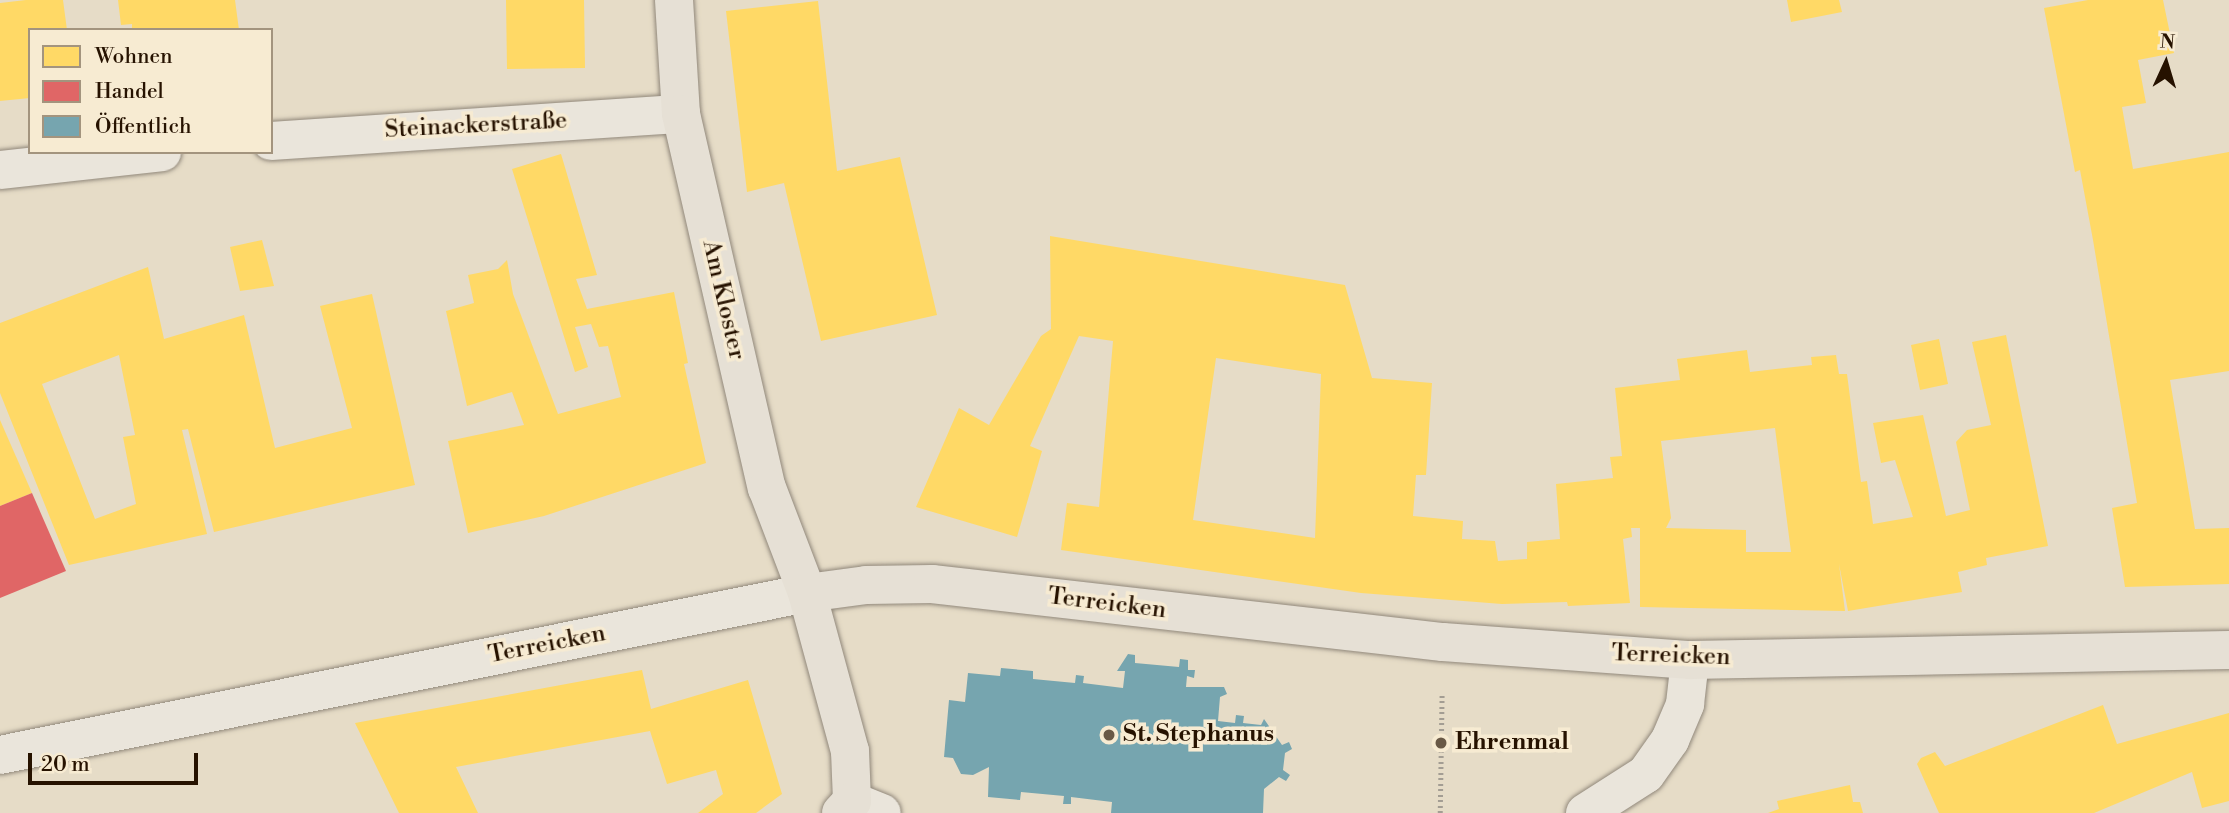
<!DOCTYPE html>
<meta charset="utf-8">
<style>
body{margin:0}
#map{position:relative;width:2229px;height:813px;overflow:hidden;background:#e6dcc7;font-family:"Libre Bodoni",serif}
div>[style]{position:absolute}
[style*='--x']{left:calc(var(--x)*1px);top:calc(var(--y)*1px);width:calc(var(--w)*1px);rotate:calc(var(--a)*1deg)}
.homes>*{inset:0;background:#ffd966}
.shops>*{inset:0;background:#e06666}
.public>*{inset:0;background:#76a5af}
.path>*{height:4.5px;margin-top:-2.25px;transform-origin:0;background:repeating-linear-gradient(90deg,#a39d93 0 2px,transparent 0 5.5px)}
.roads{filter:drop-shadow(0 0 2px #91887b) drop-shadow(0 0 2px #91887b)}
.minor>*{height:38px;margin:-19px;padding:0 19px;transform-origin:19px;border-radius:19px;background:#eae5db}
.major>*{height:38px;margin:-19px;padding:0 19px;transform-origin:19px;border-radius:19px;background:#e6e0d5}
.dots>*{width:19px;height:19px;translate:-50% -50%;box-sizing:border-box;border:4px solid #f7ebd2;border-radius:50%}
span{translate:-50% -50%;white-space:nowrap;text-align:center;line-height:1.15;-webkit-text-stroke:7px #f7ebd2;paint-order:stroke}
.street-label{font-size:24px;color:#261200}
.poi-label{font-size:24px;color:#261200;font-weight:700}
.left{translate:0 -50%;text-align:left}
.legend{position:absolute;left:28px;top:28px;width:245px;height:126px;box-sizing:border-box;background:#f7ebd2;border:2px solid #a3947e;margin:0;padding:9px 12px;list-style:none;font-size:21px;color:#261200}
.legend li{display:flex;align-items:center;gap:14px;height:35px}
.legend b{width:35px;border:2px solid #a3947e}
.north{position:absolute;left:2131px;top:28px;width:70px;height:70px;-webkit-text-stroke:5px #f7ebd2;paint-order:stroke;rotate:4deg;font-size:19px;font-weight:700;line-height:28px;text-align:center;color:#261200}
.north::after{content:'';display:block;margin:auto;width:24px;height:32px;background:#261200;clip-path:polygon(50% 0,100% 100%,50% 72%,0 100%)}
.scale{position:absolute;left:28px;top:753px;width:170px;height:32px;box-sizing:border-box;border:4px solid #261200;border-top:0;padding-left:9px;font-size:21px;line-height:24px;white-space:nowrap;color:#261200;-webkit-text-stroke:5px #f7ebd2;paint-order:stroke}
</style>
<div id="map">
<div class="homes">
<i style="clip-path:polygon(26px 0,63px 0,67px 30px,30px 30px,30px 98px,0 101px,0 3px)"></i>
<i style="clip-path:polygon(118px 0,235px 0,239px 30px,132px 30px,132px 24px,121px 25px)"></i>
<i style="clip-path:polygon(506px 0,584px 0,585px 68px,507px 69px)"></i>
<i style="clip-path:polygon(1787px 0,1839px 0,1842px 12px,1791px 22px)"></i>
<i style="clip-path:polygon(2088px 0,2163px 0,2174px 53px,2138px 60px,2146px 103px,2122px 107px,2133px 169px,2229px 152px,2229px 371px,2170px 380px,2195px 529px,2229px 528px,2229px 584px,2125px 587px,2112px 508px,2137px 503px,2093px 240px,2080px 170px,2075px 172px,2044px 8px)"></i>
<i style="clip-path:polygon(818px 1px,837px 171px,900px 157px,937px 315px,821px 341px,784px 183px,747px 192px,726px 11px)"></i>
<i style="clip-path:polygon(561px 154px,597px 275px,576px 279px,587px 309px,674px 292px,688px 363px,684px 364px,706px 463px,544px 516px,468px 533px,448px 441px,524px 425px,512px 392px,467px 406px,446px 311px,474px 303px,468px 275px,498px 269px,507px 260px,513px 294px,558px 414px,621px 397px,608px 346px,599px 347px,591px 324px,575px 327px,588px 367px,575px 372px,512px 169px)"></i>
<i style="clip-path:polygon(evenodd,1050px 236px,1345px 285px,1372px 378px,1432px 383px,1426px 475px,1416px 475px,1413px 516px,1463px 521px,1462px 539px,1495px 541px,1498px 561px,1527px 559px,1527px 542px,1560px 539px,1556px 484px,1613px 478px,1610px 457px,1622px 456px,1615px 388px,1680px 380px,1677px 359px,1747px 350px,1750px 372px,1812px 365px,1811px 357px,1836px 355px,1839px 374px,1847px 374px,1861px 482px,1867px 481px,1873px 524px,1913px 517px,1895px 460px,1881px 463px,1873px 423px,1923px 415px,1946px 516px,1970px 510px,1956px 442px,1967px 430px,1991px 425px,1972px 342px,2006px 335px,2048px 546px,1986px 558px,1987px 565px,1958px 572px,1962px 592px,1848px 611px,1839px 564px,1845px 611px,1640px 607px,1640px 528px,1631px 528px,1632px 537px,1623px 539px,1630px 603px,1568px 606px,1567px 602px,1502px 604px,1361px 593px,1061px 550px,1067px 503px,1099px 507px,1113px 341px,1079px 336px,1030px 446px,1042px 451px,1017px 537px,916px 507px,959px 408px,989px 425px,1041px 336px,1051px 329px,1050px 236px,1216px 358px,1321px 374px,1315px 538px,1193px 520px,1216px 358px,1050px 236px,1775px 428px,1791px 552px,1746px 552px,1746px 530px,1666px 528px,1671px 518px,1661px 441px,1775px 428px)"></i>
<i style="clip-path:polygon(262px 240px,274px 286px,240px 291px,230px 247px)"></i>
<i style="clip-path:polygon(evenodd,148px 267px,164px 339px,244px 315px,275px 448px,352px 428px,320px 306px,372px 294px,415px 485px,214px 532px,188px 429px,182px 430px,207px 534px,69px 565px,0 393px,0 323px,148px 267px,119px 355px,135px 435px,123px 437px,136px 504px,95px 519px,42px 384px,119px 355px)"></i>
<i style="clip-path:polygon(1939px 339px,1948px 384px,1920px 390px,1911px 345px)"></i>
<i style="clip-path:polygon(0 420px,32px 493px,0 506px)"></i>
<i style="clip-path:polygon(642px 670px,651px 709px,748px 680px,782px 794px,756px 813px,698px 813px,723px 794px,716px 770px,667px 784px,650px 731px,456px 767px,478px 813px,399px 813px,355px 723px)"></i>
<i style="clip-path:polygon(2103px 705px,2117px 744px,2229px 713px,2229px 801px,2202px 808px,2192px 772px,2094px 813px,1939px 813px,1917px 764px,1921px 758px,1935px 752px,1945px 766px)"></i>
<i style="clip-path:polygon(1850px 785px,1853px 802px,1860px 802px,1863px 813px,1768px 813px,1779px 809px,1777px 801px)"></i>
</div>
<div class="shops">
<i style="clip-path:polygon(32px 493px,66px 571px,0 598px,0 506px)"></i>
</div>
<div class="public">
<i style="clip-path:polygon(1128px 654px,1135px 655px,1135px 663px,1179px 667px,1180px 659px,1188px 660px,1188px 670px,1195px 670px,1194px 678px,1187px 676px,1186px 687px,1224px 687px,1227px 694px,1220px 697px,1218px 721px,1235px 723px,1236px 715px,1244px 716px,1243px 723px,1261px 725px,1264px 719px,1282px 745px,1289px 742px,1292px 749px,1285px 753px,1283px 770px,1290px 775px,1286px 781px,1279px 777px,1264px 789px,1263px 813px,1111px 813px,1112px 802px,1071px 797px,1071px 804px,1063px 804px,1064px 796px,1021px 792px,1020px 800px,988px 797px,989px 767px,973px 775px,961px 774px,953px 758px,944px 757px,949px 700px,965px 702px,968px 673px,1000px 676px,1001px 668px,1033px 671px,1033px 679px,1075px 683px,1076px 675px,1084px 676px,1083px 683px,1123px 688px,1125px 671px,1117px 671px)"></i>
</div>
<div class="path">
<i style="--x:1440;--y:813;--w:121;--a:-89.1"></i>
</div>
<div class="roads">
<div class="minor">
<i style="--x:271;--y:141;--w:411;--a:-3.8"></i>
<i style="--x:0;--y:170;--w:163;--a:-6.3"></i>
<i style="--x:0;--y:755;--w:823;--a:-11.35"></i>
<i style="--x:852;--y:801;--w:32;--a:22"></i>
<i style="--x:1585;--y:813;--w:72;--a:-32.6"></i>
<i style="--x:1646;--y:774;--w:42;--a:-54.8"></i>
<i style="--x:1670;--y:740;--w:39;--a:-67"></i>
<i style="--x:1685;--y:704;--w:44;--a:-83.5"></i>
</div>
<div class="major">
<i style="--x:674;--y:0;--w:114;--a:86.5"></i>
<i style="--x:681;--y:114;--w:384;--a:77.1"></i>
<i style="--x:767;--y:488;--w:112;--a:69.1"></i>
<i style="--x:807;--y:593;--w:164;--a:74.8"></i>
<i style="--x:850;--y:751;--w:50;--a:87.7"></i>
<i style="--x:852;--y:801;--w:16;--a:133"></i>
<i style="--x:807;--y:593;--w:60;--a:-7.7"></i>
<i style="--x:866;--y:585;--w:66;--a:-0.9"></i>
<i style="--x:932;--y:584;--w:514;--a:6.48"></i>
<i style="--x:1443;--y:642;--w:248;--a:4.2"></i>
<i style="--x:1690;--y:660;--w:539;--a:-1.06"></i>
</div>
</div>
<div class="dots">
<i style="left:1109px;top:735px;background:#695946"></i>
<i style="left:1441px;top:743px;background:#695946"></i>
</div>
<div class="street-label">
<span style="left:476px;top:126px;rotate:-3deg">Steinackerstraße</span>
<span style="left:723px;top:300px;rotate:77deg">Am Kloster</span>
<span style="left:1107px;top:604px;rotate:7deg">Terreicken</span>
<span style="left:547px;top:645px;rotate:-11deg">Terreicken</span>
<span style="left:1671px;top:656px;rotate:2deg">Terreicken</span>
</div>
<div class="poi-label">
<span class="left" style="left:1123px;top:735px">St. Stephanus</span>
<span class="left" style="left:1455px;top:743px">Ehrenmal</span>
</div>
<ul class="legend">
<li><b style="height:19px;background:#ffd966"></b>Wohnen</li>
<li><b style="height:19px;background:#e06666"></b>Handel</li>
<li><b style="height:19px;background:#76a5af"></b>Öffentlich</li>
</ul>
<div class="north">N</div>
<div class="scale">20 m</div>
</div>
